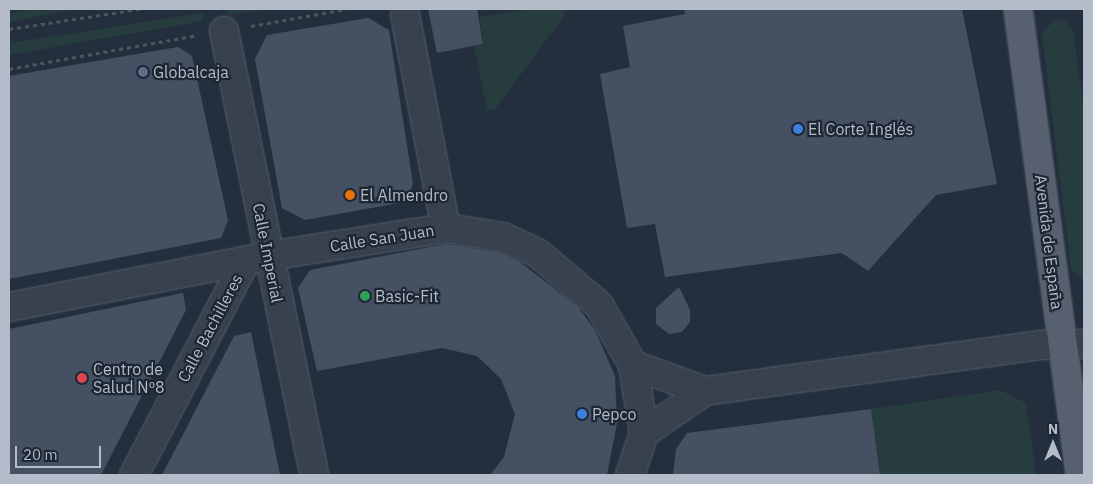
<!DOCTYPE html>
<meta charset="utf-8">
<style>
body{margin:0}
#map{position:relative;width:1093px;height:484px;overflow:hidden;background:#242f3e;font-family:"IBM Plex Sans",sans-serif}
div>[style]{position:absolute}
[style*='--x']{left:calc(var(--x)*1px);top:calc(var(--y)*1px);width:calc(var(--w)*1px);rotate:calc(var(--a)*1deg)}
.green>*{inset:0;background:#263c3f}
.building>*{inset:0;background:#455162}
.path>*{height:3px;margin-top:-1.5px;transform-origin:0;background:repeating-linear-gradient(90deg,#44595c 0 4px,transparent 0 8px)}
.roads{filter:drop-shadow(0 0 1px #565f6c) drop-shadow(0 0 1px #565f6c)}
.minor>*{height:28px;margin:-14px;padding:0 14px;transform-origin:14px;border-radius:14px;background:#38414e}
.major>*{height:28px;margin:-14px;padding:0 14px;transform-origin:14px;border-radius:14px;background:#56606e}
.dots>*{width:14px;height:14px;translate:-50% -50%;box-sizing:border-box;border:2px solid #1d2633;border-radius:50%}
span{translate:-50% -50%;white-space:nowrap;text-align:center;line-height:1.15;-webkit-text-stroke:4.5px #1d2633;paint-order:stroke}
.poi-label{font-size:16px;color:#b4bcc9}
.left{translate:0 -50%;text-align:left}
.street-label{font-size:16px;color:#b4bcc9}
.frame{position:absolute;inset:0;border:10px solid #b4bcc9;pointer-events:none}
.north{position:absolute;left:1028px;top:419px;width:50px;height:50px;-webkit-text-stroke:4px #1d2633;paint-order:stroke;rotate:0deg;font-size:14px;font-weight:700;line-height:20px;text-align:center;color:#b4bcc9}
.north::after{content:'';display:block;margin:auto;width:18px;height:22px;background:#b4bcc9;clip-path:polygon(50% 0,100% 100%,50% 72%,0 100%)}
.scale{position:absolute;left:15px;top:446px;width:86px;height:22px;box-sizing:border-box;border:2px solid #b4bcc9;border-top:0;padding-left:6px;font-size:15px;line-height:18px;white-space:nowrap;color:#b4bcc9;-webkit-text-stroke:4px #1d2633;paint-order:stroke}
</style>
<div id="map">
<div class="green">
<i style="clip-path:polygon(36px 9px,75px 9px,9px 22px,9px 13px)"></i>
<i style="clip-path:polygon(227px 9px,274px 9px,228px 15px)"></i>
<i style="clip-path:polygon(532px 9px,564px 9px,565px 15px,495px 109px,487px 111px,474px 46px,484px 44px,479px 17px)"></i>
<i style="clip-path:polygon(202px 13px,203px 21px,9px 55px,11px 43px)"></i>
<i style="clip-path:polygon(1055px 19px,1065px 20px,1073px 29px,1084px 111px,1084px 281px,1071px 269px,1042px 34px)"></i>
<i style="clip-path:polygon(1000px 390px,1026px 403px,1036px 475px,880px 475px,871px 409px)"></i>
</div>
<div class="building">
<i style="clip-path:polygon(428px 9px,477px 9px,483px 44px,437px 53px)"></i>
<i style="clip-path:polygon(684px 9px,962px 9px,997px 184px,936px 195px,868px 271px,842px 253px,665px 277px,655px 224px,627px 228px,600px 74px,630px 67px,623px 26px,685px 14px)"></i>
<i style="clip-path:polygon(368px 18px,389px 30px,413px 184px,405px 202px,305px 220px,282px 208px,255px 59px,267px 35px)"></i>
<i style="clip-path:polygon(178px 47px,192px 56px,228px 220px,221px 238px,9px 279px,9px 76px)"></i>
<i style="clip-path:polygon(446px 244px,498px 252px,520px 262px,578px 307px,595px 330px,615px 376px,617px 423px,607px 475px,490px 475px,504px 457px,515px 414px,501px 379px,477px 356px,442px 348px,317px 371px,298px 288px,310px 270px)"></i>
<i style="clip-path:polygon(679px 287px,690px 310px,690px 322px,682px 332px,669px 334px,656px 324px,656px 308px)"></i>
<i style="clip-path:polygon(183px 293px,186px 310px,101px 475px,9px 475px,9px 329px)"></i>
<i style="clip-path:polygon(251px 332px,280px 475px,162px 475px,234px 336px)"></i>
<i style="clip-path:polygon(871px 409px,880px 475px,673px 475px,676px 449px,687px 433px)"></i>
</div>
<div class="path">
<i style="--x:251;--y:26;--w:97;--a:-10.1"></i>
<i style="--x:9;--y:29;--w:133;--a:-8.7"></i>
<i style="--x:9;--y:69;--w:192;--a:-10.2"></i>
</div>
<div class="roads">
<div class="minor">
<i style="--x:405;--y:14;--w:218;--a:79.2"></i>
<i style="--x:224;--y:31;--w:453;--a:78.5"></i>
<i style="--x:9;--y:307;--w:264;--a:-11.1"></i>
<i style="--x:268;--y:256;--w:180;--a:-8.9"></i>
<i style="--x:446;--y:228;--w:58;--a:9"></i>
<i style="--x:503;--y:237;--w:40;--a:25"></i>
<i style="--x:539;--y:254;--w:79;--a:40.4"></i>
<i style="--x:599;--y:305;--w:69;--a:60.5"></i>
<i style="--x:633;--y:365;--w:69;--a:80.8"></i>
<i style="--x:644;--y:433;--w:44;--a:108.4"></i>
<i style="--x:633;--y:365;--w:77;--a:19.9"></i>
<i style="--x:644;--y:433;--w:74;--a:-34.5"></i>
<i style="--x:705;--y:391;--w:340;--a:-7.8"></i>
<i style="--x:1042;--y:345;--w:42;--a:-1.4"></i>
<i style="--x:134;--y:475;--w:242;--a:-62.5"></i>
</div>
<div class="major">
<i style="--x:1018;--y:9;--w:470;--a:82.4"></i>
</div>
</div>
<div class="dots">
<i style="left:143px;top:72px;background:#5c6f8a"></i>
<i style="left:798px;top:129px;background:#3f7fe0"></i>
<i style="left:350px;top:195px;background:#e8710a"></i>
<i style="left:365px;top:296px;background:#2e9e5b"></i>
<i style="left:82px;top:378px;background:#e0444e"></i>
<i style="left:582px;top:414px;background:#3f7fe0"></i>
</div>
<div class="poi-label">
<span class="left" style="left:153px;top:72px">Globalcaja</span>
<span class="left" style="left:808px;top:129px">El Corte Inglés</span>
<span class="left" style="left:360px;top:195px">El Almendro</span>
<span class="left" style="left:375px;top:296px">Basic-Fit</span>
<span class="left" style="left:93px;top:378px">Centro de<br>Salud Nº8</span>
<span class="left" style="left:592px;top:414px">Pepco</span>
</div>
<div class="street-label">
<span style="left:382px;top:238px;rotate:-9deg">Calle San Juan</span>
<span style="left:1049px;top:242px;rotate:83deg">Avenida de España</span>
<span style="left:268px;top:253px;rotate:79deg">Calle Imperial</span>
<span style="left:210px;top:328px;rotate:-62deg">Calle Bachilleres</span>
</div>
<div class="frame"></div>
<div class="north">N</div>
<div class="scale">20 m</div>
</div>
